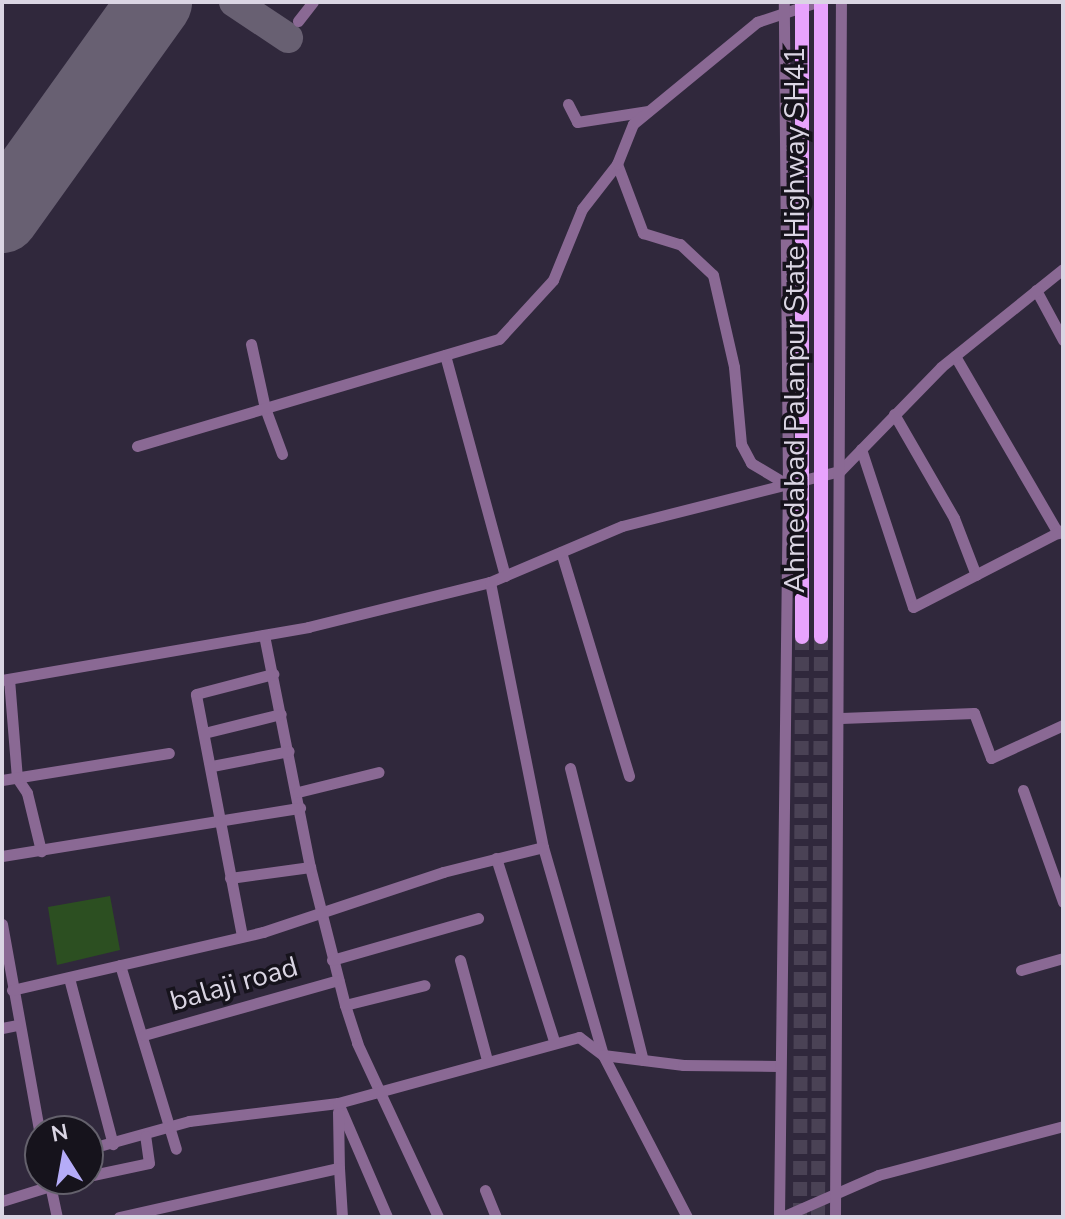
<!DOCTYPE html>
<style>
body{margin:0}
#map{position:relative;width:1065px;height:1219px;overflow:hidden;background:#30283c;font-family:"Nunito Sans",sans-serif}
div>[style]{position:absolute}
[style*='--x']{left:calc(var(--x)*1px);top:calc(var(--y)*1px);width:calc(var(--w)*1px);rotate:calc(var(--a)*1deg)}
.green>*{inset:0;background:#2c4f21}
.taxiway>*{height:30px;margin:-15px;padding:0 15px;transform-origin:15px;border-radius:15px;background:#686072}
.runway>*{height:74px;margin:-37px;padding:0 37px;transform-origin:37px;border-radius:37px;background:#686072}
.major-tunnel>*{height:14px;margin-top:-7px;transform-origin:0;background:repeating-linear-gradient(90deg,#4a4255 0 14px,transparent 0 21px)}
.minor>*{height:11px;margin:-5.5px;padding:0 5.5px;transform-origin:5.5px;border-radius:5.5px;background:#8a6994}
.major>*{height:14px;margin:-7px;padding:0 7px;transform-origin:7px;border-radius:7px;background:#e8a3fd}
span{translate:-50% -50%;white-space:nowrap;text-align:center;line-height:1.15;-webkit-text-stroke:7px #16131c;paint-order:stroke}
.street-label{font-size:28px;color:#dad5e3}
.frame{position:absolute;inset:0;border:4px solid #dad5e3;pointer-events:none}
.north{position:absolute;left:24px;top:1115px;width:80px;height:80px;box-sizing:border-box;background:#16131c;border:2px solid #64616c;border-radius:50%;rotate:349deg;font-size:22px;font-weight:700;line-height:32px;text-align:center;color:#dad5e3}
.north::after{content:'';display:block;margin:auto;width:28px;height:36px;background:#b5acf8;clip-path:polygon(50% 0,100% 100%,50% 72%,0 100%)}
</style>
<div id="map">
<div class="green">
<i style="clip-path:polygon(110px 896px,120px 950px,57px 965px,48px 907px)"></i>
</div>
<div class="taxiway">
<i style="--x:234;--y:2;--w:65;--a:33.7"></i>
</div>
<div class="runway">
<i style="--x:2;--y:216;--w:263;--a:-54.4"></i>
</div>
<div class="major-tunnel">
<i style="--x:800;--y:1217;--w:580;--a:-89.8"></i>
<i style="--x:818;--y:1217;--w:580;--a:-89.7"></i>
</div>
<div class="minor">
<i style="--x:298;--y:21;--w:24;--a:-52"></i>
<i style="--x:568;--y:104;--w:20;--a:63"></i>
<i style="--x:577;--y:122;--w:72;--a:-8.8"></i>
<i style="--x:617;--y:164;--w:74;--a:69.4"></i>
<i style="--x:643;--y:233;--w:39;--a:17"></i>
<i style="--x:680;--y:244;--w:45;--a:43.2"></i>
<i style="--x:713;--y:275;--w:94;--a:77.1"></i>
<i style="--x:734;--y:367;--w:77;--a:84.8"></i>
<i style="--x:741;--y:444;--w:21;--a:62"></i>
<i style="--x:751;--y:463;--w:43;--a:30.7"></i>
<i style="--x:1036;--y:290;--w:57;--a:61.6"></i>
<i style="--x:251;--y:344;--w:66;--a:77.7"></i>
<i style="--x:265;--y:408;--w:49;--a:69.7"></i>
<i style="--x:445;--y:355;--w:229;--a:74.8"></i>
<i style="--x:955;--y:356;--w:205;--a:59.8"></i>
<i style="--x:894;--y:414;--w:120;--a:60"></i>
<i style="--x:954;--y:518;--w:61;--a:68.9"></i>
<i style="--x:137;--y:446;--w:377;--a:-16.5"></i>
<i style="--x:499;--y:339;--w:80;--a:-47.5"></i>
<i style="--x:553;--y:280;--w:77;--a:-67.8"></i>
<i style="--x:582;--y:209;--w:57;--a:-52.1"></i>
<i style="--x:617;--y:164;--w:43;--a:-68.2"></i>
<i style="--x:633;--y:124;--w:161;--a:-39.4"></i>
<i style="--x:757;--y:22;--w:63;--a:-18.4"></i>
<i style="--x:861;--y:449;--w:166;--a:71.8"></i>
<i style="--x:913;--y:607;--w:169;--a:-27.2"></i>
<i style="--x:561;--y:552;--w:234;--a:73.1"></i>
<i style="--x:490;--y:582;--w:270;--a:78.7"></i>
<i style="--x:543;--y:847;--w:216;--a:73.9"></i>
<i style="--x:603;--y:1055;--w:81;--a:7.1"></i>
<i style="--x:683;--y:1065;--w:96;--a:0.6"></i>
<i style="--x:264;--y:635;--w:237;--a:78.8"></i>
<i style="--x:310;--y:867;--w:142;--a:75.8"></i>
<i style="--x:345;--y:1005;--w:40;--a:72"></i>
<i style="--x:357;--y:1043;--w:192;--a:65"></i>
<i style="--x:9;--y:679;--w:99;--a:85.4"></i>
<i style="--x:17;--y:778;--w:18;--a:56"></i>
<i style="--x:27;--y:793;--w:60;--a:76.4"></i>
<i style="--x:2;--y:680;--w:311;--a:-9.8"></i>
<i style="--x:308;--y:627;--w:187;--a:-13.9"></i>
<i style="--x:490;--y:582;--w:143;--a:-23"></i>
<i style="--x:622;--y:526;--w:225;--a:-14.2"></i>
<i style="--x:840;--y:471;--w:145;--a:-45.8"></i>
<i style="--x:941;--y:367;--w:156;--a:-38.8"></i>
<i style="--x:841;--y:718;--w:133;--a:-2.2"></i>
<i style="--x:974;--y:713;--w:48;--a:69.3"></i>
<i style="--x:991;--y:758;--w:79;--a:-24.6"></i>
<i style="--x:204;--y:733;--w:79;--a:-13.9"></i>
<i style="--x:212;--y:766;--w:78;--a:-11"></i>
<i style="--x:570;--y:768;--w:301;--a:76"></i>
<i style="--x:2;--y:780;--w:169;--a:-9.2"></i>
<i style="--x:1023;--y:790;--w:119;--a:70.3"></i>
<i style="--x:298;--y:792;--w:83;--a:-13.9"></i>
<i style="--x:2;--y:856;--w:302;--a:-9.2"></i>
<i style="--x:496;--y:858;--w:192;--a:72.4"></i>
<i style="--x:230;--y:878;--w:81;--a:-7.8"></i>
<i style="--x:2;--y:924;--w:215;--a:79.8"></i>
<i style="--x:242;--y:936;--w:246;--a:-100.8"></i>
<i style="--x:196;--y:694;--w:80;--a:-14.6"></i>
<i style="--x:332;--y:960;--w:152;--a:-16"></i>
<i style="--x:460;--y:960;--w:104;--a:74.9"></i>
<i style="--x:120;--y:965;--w:192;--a:73.1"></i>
<i style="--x:1021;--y:970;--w:44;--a:-15.9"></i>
<i style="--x:69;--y:978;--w:172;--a:75.2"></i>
<i style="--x:12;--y:990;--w:258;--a:-13"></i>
<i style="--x:263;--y:932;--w:190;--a:-18.4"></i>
<i style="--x:443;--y:872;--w:103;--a:-14"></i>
<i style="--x:345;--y:1005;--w:82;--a:-14"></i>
<i style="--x:2;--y:1028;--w:15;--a:-11"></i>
<i style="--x:144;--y:1035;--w:202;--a:-15.8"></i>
<i style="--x:338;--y:1103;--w:124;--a:66.7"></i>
<i style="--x:338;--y:1112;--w:56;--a:89"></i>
<i style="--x:88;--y:1149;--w:105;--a:-15.5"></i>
<i style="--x:189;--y:1121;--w:150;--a:-6.9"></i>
<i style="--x:338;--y:1103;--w:250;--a:-15.3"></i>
<i style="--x:579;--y:1037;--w:30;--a:37"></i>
<i style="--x:603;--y:1055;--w:182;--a:62.6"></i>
<i style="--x:88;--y:1176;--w:62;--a:-12"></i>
<i style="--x:149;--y:1163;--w:27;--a:-98"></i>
<i style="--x:49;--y:1180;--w:38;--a:78"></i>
<i style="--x:485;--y:1190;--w:29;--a:68"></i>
<i style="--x:2;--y:1201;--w:74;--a:-17.2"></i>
<i style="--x:119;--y:1217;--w:225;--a:-12.6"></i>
<i style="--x:339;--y:1168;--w:49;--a:86.5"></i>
<i style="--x:779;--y:1217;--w:732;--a:-89.3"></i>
<i style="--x:788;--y:485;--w:483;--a:-90.5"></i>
<i style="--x:782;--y:1217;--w:105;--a:-23.6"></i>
<i style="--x:878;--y:1175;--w:191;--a:-14.8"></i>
<i style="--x:835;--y:1217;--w:1215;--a:-89.72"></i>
</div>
<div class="major">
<i style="--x:802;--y:637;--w:635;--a:-90"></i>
<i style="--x:821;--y:637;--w:635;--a:-90"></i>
</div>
<div class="street-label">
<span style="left:795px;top:320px;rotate:-90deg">Ahmedabad Palanpur State Highway SH41</span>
<span style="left:234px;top:984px;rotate:-16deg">balaji road</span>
</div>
<div class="frame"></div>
<div class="north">N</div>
</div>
